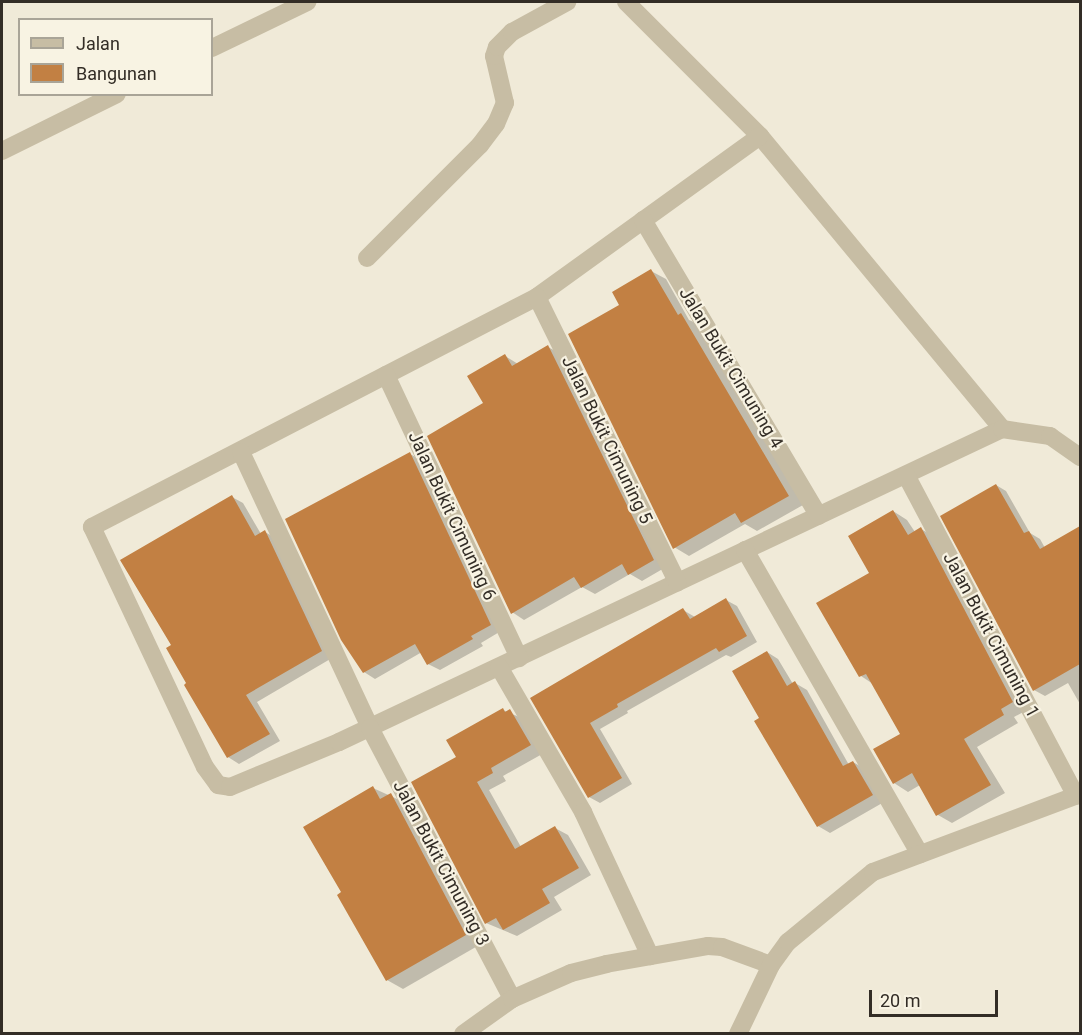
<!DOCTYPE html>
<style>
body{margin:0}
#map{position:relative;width:1082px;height:1035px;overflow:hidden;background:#f0ead8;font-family:Roboto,sans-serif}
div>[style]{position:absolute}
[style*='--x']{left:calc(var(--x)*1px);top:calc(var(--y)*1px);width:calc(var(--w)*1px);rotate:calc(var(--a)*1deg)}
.shadow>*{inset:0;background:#0003}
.building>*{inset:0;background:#c28043}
.minor>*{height:18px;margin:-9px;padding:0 9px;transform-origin:9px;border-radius:9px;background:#c7bda4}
span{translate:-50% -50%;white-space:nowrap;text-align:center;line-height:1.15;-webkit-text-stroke:4.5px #f8f3e3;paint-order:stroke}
.street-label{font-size:18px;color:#332d26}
.frame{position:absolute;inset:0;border:3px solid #332d26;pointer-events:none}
.legend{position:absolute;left:18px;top:18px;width:195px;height:78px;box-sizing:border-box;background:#f8f3e3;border:2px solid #a9a497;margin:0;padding:8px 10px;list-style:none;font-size:18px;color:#332d26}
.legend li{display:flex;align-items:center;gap:12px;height:30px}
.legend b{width:30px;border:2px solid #a9a497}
.scale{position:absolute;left:869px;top:990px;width:129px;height:27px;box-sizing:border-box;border:3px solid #332d26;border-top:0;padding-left:8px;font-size:18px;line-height:21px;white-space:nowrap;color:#332d26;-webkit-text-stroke:4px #f8f3e3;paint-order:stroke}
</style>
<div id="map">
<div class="shadow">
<i style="clip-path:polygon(651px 271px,666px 279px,689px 320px,696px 323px,803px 505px,757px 531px,745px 524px,689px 556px,674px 547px,621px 305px)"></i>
<i style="clip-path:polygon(548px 347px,561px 354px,666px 567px,642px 581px,630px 574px,595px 594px,582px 587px,524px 620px,512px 612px,485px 403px,505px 356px,518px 364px)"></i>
<i style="clip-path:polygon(410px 454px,421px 460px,501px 631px,481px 643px,483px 646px,440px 670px,428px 664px,422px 652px,375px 679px,364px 672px)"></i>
<i style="clip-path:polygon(996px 485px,1006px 491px,1030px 533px,1040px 539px,1045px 548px,1080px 528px,1080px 704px,1068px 683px,1045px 696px,1034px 690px)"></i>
<i style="clip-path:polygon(232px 497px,243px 503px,261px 534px,265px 532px,277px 539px,332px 658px,257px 702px,280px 741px,239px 764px,228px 757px,188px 684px,173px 646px)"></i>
<i style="clip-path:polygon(893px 511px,907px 520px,915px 532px,921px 529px,935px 537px,1027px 710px,1014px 717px,1018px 723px,977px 747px,1005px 793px,952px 823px,938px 815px,920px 785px,908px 792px,894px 783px,902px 734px,873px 684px,861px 676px,871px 573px)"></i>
<i style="clip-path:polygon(726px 600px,737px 606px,757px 642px,731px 657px,726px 655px,627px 711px,628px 713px,600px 729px,632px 784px,600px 803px,589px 797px,532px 699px,683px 610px,695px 617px)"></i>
<i style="clip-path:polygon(767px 652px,778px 659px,793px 684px,795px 683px,807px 690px,849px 765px,853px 762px,865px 769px,884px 802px,830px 833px,818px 826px,761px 719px)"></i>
<i style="clip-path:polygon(503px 710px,524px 719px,544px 753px,503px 776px,506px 781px,489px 790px,521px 847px,555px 828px,568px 835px,591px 875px,554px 897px,562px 910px,517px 936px,486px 923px,458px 758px)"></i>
<i style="clip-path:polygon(373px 788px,408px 804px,481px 944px,403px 989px,387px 980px,343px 893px)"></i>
</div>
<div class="building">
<i style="clip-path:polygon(651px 269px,678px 315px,681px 313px,789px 496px,741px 523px,735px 513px,673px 549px,568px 334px,619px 305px,612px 292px)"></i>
<i style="clip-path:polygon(548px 345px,654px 560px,628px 575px,622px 564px,581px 588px,574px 577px,511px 614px,427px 436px,483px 403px,467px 376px,505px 354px,512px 366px)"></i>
<i style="clip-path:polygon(410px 452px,491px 625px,471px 636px,473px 639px,427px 665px,415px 644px,363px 673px,341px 640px,285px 519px)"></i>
<i style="clip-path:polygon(996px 484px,1024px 533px,1029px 531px,1040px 549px,1080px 526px,1080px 664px,1033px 691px,940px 516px)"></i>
<i style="clip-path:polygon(232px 495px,255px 536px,265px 530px,322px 651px,246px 695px,270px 734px,227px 758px,184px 685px,186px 683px,166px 648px,171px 645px,120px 560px)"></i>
<i style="clip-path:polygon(893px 510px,908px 535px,921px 527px,1013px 702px,1001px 709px,1004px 715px,964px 739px,991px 785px,936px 816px,912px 773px,893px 784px,873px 749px,900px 734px,866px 674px,859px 677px,816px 603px,869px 573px,848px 536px)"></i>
<i style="clip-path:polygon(726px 598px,747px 636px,719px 652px,716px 648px,617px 704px,618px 707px,590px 723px,622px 778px,588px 798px,530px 698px,683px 608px,690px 619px)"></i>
<i style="clip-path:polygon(767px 651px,787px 686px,795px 681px,843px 766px,853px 761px,873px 795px,817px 827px,754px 721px,759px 718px,732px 671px)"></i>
<i style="clip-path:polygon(503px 708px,505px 712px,510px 709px,531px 745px,491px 768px,493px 773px,477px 782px,515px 849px,555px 826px,579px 868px,542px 889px,550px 903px,503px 930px,496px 918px,485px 924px,411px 782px,456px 757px,446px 740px)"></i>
<i style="clip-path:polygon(373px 786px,380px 799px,391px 793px,466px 935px,386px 981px,337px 895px,341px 892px,303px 827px)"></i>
</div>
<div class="minor">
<i style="--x:626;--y:2;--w:190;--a:45"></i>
<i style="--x:760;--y:136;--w:380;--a:50.4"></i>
<i style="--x:212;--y:48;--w:106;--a:-25.8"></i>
<i style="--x:760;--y:136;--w:275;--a:144.2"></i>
<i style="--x:537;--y:297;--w:501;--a:152.67"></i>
<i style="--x:92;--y:527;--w:265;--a:64.8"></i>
<i style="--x:205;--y:767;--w:22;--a:54"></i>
<i style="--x:218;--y:785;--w:12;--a:9"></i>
<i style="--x:230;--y:787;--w:118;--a:-22.4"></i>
<i style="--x:339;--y:742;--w:733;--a:-25.27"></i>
<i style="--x:1002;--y:429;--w:49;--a:8.3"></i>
<i style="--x:1050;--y:436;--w:37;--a:35"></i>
<i style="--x:2;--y:151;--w:128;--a:-26.4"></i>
<i style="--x:643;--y:220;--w:344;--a:59.3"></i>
<i style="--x:367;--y:258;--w:160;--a:-45"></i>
<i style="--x:480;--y:145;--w:26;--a:-53"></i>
<i style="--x:496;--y:124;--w:23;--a:-67"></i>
<i style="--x:505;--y:103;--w:48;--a:-103.2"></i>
<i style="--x:494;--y:56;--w:9;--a:-72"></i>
<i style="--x:497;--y:47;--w:21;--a:-45"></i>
<i style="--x:512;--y:32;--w:63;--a:-28.6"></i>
<i style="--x:537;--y:297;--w:318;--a:63.8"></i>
<i style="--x:386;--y:375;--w:313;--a:64.8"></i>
<i style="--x:241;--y:452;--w:305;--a:64.9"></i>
<i style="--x:370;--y:728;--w:306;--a:62.3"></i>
<i style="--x:906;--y:475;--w:363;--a:62.1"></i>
<i style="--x:745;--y:550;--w:351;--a:60.1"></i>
<i style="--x:499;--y:667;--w:168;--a:59.9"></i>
<i style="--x:583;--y:812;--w:159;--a:65"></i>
<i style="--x:463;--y:1034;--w:60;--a:-35.5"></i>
<i style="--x:512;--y:999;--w:64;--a:-23.8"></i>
<i style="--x:571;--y:973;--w:36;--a:-14"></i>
<i style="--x:606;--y:964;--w:104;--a:-10"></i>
<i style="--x:708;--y:946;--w:14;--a:4"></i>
<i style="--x:722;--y:947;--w:52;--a:20.2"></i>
<i style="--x:738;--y:1034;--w:76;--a:-64.4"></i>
<i style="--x:771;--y:965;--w:29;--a:-54"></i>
<i style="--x:788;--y:942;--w:110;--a:-39.5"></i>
<i style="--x:873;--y:872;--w:221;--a:-20.6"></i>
</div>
<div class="street-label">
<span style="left:731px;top:368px;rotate:59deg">Jalan Bukit Cimuning 4</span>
<span style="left:607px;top:440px;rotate:64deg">Jalan Bukit Cimuning 5</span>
<span style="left:452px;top:516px;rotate:65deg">Jalan Bukit Cimuning 6</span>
<span style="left:991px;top:635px;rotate:62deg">Jalan Bukit Cimuning 1</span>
<span style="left:441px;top:863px;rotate:62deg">Jalan Bukit Cimuning 3</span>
</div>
<div class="frame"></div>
<ul class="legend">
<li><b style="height:8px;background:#c7bda4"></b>Jalan</li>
<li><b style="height:16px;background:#c28043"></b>Bangunan</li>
</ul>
<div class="scale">20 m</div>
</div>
